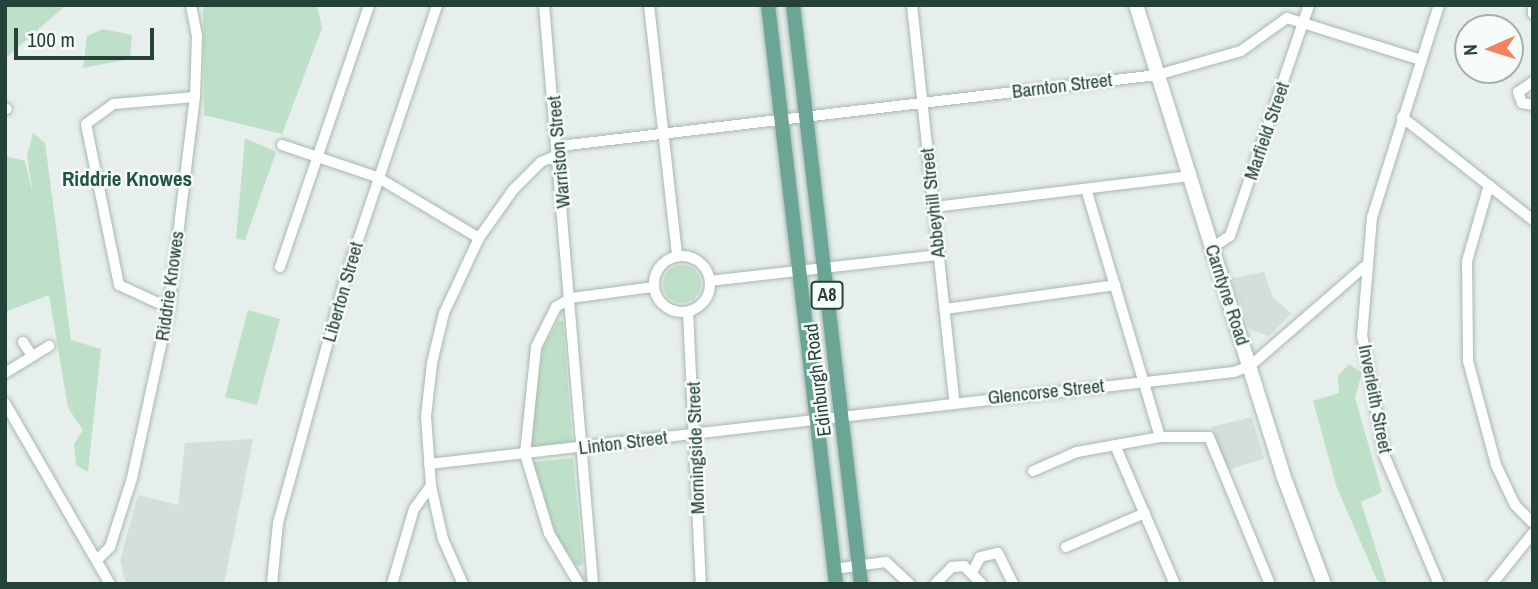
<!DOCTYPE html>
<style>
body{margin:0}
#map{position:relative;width:1538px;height:589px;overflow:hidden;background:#e6efeb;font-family:"Archivo Narrow",sans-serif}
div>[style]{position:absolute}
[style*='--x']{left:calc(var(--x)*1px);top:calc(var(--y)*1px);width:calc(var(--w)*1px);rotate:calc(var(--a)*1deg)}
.built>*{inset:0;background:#d4dfda}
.green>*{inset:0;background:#bfe0c8}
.round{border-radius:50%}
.roads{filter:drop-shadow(0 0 2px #a8b8b2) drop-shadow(0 0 2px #a8b8b2)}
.street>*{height:10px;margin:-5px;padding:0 5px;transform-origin:5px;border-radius:5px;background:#fff}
.street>.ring{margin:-5px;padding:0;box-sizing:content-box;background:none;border:10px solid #fff;border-radius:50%}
.secondary>*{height:14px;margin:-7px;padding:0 7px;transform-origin:7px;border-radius:7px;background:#fff}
.primary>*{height:14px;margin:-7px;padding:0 7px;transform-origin:7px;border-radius:7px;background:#6aa596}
span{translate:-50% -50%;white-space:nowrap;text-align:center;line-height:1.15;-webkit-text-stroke:5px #f7fbf9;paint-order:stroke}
.shield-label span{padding:2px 5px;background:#f7fbf9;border:2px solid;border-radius:5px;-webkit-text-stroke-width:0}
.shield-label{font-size:18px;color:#24423a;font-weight:700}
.street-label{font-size:19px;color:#24423a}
.neighbourhood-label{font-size:21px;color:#1f5548;font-weight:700}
.frame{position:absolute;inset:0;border:7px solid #24423a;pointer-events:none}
.north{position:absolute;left:1454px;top:14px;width:70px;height:70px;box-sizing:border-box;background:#f7fbf9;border:2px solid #a3b1ad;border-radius:50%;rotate:267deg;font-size:19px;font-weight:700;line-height:28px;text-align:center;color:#24423a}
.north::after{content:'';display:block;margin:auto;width:24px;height:32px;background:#f4845f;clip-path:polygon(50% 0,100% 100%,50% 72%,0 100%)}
.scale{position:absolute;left:14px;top:28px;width:140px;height:32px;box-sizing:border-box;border:4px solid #24423a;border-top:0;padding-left:9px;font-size:21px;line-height:24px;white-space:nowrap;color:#24423a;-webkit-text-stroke:5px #f7fbf9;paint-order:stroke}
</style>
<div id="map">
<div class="built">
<i style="clip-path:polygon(1264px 272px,1273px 297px,1291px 314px,1269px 336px,1249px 329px,1232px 278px)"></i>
<i style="clip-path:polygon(1252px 417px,1264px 459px,1227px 470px,1211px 427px)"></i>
<i style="clip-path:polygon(253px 439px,224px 584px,126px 584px,120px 560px,138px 495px,178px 505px,185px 443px)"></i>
</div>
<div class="green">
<i style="clip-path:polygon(5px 5px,66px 5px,6px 58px)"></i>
<i style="clip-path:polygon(203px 5px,317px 5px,322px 28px,282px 134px,204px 115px)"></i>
<i style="clip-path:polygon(103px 29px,132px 35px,130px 59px,83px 68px,87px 36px)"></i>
<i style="clip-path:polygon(33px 133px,45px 143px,71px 340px,101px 349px,88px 472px,76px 465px,74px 444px,83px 430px,68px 408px,49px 295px,5px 312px,5px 156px,25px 161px,33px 194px,27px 156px)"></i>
<i style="clip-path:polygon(245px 138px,276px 152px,245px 240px,236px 239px)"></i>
<i class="round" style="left:663px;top:265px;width:38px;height:38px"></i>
<i style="clip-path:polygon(248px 310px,280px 319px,257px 405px,225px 397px)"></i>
<i style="clip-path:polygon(558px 321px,563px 321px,572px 441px,529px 448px,543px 348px)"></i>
<i style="clip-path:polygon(1349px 364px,1362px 373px,1355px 398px,1382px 492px,1361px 502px,1387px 584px,1377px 580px,1337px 488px,1313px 401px,1339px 393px,1338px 376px)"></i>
<i style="clip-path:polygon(573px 458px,583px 564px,576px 567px,556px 535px,533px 462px)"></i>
</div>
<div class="roads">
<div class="street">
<i style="--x:544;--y:5;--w:581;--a:85.16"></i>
<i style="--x:649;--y:5;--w:253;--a:83.6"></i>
<i style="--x:912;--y:5;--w:398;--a:83.9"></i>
<i style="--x:1439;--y:5;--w:222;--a:107.5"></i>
<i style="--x:1372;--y:217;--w:118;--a:94.8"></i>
<i style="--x:1362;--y:335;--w:124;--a:79.3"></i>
<i style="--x:1385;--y:457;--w:138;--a:67"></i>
<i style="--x:1533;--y:8;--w:6;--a:90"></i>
<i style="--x:1533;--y:82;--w:18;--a:146"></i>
<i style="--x:1518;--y:92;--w:12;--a:70"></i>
<i style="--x:1522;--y:103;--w:11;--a:10"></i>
<i style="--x:5;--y:108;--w:2;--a:27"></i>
<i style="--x:1402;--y:117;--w:167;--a:38.2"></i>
<i style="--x:282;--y:145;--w:100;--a:18.6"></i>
<i style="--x:377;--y:177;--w:119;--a:30.9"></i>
<i style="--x:560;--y:146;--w:601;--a:-6.78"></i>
<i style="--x:1157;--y:75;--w:87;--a:-15.9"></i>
<i style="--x:1241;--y:51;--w:57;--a:-35.7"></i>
<i style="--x:1287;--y:18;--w:140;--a:17.4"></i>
<i style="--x:1489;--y:185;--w:79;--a:106.1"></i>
<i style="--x:1467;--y:261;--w:100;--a:89.4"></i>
<i style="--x:1468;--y:361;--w:108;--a:74.9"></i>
<i style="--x:1496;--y:465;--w:44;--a:64.6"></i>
<i style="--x:1515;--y:505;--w:25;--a:45"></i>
<i style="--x:934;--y:207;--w:257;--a:-6.9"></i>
<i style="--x:1212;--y:248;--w:22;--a:-34"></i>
<i style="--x:1230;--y:236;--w:244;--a:-71.1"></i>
<i class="ring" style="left:654px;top:256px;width:46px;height:46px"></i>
<i style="--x:280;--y:267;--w:277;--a:-71.2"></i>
<i style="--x:710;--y:281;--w:230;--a:-6.5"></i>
<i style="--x:169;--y:308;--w:55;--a:-155.3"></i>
<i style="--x:119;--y:285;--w:164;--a:-101.6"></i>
<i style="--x:86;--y:124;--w:34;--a:-36"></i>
<i style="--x:114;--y:104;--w:81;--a:-4.9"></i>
<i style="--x:945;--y:309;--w:172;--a:-8"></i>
<i style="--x:688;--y:312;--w:272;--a:87.3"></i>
<i style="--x:23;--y:342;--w:17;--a:57"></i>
<i style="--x:5;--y:373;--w:52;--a:-31.5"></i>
<i style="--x:5;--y:403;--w:209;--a:59.9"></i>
<i style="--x:1160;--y:437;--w:49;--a:0"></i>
<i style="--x:1209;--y:437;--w:159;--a:67.5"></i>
<i style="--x:1115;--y:445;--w:151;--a:66.7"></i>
<i style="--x:429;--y:464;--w:810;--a:-6.52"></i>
<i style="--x:1234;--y:372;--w:17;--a:-21"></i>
<i style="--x:1250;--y:366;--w:151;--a:-41"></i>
<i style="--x:1033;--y:471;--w:48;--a:-23.4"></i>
<i style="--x:1077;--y:452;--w:84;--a:-10.2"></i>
<i style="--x:1160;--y:437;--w:259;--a:-106.6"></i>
<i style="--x:1066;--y:547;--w:86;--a:-23.3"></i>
<i style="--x:99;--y:558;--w:16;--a:-45"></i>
<i style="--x:110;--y:547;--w:72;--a:-72.3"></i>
<i style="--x:132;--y:478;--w:174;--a:-77.7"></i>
<i style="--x:169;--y:308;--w:213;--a:-83"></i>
<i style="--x:195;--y:97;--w:61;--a:-88.1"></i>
<i style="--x:197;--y:36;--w:32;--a:-101"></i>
<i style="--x:834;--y:569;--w:52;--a:-7.7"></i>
<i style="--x:886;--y:562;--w:33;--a:43"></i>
<i style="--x:974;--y:569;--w:13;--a:-63"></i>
<i style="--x:980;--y:557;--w:18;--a:-13"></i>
<i style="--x:998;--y:553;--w:34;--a:64"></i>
<i style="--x:272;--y:584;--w:61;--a:-84.4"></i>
<i style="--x:278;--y:523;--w:259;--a:-74.6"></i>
<i style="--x:347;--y:273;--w:283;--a:-71.4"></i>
<i style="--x:392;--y:584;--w:78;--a:-73.7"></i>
<i style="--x:414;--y:509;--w:29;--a:-54"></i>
<i style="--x:463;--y:584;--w:49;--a:-114"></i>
<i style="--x:443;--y:539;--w:54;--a:-102.8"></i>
<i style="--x:431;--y:486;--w:70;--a:-94.1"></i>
<i style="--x:426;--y:416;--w:53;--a:-83.5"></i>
<i style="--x:432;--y:363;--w:51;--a:-76.5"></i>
<i style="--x:444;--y:313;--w:83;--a:-65"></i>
<i style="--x:479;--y:238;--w:59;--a:-54.7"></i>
<i style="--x:513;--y:190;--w:40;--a:-45"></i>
<i style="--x:541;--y:162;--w:21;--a:-23"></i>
<i style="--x:579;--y:584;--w:59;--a:-120.5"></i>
<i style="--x:549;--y:533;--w:83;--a:-106.9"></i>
<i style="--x:525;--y:454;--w:108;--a:-84.1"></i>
<i style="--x:536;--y:347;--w:45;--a:-63.4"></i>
<i style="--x:556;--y:307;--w:17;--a:-31"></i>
<i style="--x:571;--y:298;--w:83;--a:-7.6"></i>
<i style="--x:935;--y:584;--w:24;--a:-45"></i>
<i style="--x:952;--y:567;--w:12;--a:-5"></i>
<i style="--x:964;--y:566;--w:25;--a:45"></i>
<i style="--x:1492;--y:584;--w:65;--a:-51.2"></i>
</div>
<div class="secondary">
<i style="--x:1136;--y:5;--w:492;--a:72.6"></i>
<i style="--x:1283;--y:475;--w:116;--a:69.4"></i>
</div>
<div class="primary">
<i style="--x:768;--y:5;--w:583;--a:83.3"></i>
<i style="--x:793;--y:5;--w:583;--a:83.3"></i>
</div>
</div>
<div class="shield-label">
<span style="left:827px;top:295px">A8</span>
</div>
<div class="street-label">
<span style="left:1062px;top:86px;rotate:-7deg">Barnton Street</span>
<span style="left:1267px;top:131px;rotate:-71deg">Marfield Street</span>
<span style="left:559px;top:152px;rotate:-95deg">Warriston Street</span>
<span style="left:933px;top:203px;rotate:-96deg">Abbeyhill Street</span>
<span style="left:170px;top:286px;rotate:-82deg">Riddrie Knowes</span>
<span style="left:343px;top:292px;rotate:-74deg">Liberton Street</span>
<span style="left:1227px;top:295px;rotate:72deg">Carntyne Road</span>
<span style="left:818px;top:380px;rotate:-97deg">Edinburgh Road</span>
<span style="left:1046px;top:392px;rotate:-6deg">Glencorse Street</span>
<span style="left:1375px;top:399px;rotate:79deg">Inverleith Street</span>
<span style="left:623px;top:443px;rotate:-7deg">Linton Street</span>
<span style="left:696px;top:448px;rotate:-92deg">Morningside Street</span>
</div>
<div class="neighbourhood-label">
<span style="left:127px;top:179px">Riddrie Knowes</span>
</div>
<div class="frame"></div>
<div class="north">N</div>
<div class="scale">100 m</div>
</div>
